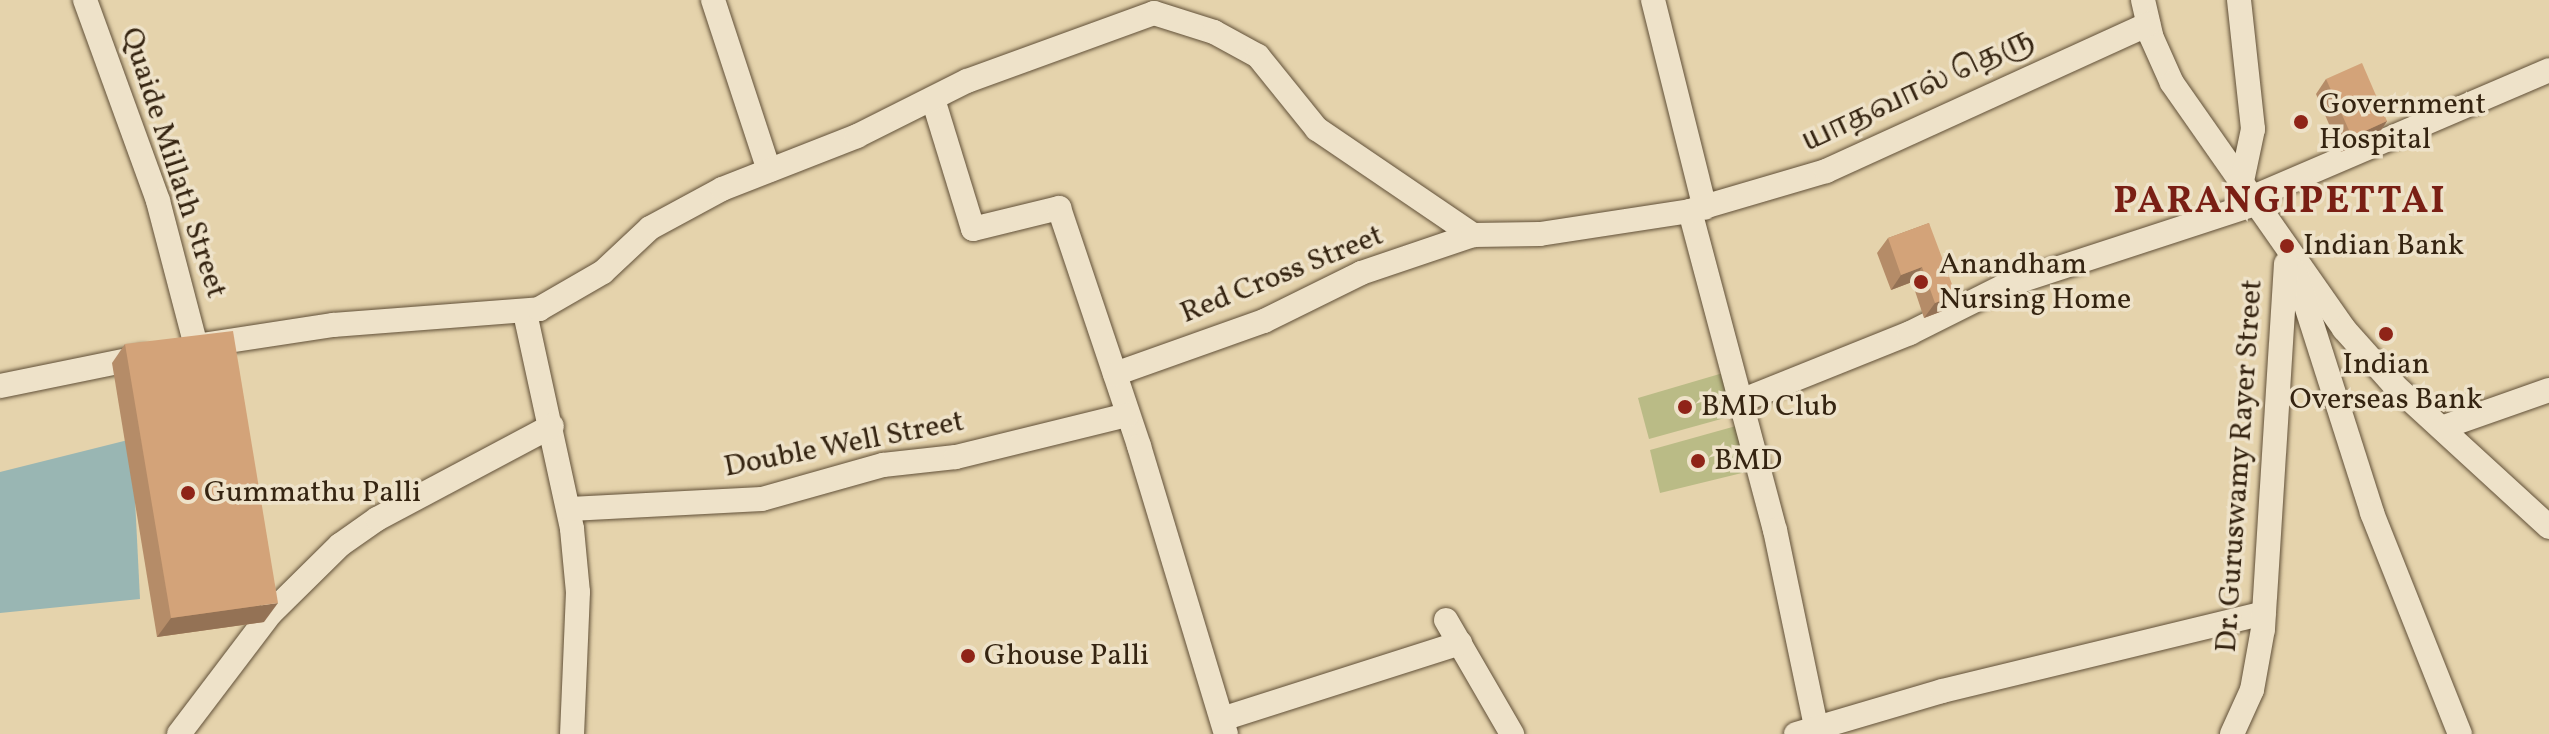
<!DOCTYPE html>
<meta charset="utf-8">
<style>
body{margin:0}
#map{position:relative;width:2549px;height:734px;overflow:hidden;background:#e5d3ac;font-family:Vollkorn,"Noto Serif Tamil",serif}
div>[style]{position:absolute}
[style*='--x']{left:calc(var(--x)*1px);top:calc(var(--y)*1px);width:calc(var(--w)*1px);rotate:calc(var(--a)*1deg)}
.green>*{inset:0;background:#babb86}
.water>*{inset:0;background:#99b6b3}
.roads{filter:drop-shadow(0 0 2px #615038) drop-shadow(0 0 2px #615038)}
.minor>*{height:24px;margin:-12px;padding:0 12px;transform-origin:12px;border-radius:12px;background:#eee2c9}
.wall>*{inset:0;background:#b58c68}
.shaded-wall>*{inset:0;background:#947255}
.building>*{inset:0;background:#d3a379}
.dots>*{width:22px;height:22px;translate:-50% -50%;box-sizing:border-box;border:4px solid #eee2c9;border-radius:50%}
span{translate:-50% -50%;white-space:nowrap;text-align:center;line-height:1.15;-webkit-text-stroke:7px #eee2c9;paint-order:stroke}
.street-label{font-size:30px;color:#352411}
.poi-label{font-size:30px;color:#352411}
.left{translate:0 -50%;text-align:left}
.district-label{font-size:38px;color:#7a1f14;font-weight:700;letter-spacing:2px}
</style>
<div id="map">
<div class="green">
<i style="clip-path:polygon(1723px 373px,1732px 416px,1649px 439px,1638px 398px)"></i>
<i style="clip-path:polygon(1736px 426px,1746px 472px,1660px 493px,1650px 450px)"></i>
</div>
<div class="water">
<i style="clip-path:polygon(132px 439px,140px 599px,0 613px,0 472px)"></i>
</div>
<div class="roads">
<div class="minor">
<i style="--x:85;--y:0;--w:214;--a:70"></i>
<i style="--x:158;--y:201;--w:150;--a:75.3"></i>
<i style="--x:713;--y:0;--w:179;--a:71.8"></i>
<i style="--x:1653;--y:0;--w:214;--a:76"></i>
<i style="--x:2143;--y:0;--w:37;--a:77"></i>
<i style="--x:2151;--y:36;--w:51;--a:65.9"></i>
<i style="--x:2172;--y:83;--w:300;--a:55"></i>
<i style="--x:2344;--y:329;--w:75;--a:48.2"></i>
<i style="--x:2394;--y:385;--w:210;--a:42.5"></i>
<i style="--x:2239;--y:0;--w:130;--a:83.8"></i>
<i style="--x:2253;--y:129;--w:53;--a:101.9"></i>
<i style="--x:933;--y:99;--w:136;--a:72.9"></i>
<i style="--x:973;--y:229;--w:89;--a:-13.7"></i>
<i style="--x:1059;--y:208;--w:251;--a:71.4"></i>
<i style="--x:1139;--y:446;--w:301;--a:73.2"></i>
<i style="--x:2253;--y:197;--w:322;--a:-23.2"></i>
<i style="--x:1690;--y:211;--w:330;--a:75.1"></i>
<i style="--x:1775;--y:530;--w:200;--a:78.2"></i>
<i style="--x:2295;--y:271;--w:254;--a:72.3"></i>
<i style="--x:2372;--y:513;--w:238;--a:68.3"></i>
<i style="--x:525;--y:313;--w:221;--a:77.7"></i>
<i style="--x:572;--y:529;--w:63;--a:84.6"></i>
<i style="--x:578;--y:592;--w:142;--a:92.4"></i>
<i style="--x:202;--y:345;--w:133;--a:-8.7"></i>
<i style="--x:333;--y:325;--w:207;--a:-4.4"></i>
<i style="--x:539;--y:309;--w:74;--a:-30"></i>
<i style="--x:603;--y:272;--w:64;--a:-43.1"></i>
<i style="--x:650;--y:228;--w:82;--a:-28.4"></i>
<i style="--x:722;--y:189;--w:145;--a:-21.4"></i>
<i style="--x:857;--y:136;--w:123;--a:-26.6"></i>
<i style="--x:967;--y:81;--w:199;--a:-20"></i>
<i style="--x:1154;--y:13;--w:63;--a:17.6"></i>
<i style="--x:1214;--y:32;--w:50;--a:28.6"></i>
<i style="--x:1258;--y:56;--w:94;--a:51.1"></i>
<i style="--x:1317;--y:129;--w:189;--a:34.2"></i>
<i style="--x:1115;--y:374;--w:158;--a:-19.6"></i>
<i style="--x:1264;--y:321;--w:108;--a:-26.3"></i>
<i style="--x:1361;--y:273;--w:118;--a:-18.7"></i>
<i style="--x:1473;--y:235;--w:67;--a:-0.9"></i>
<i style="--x:1540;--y:234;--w:152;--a:-8.7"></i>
<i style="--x:1690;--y:211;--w:142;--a:-16.4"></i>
<i style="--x:1826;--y:171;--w:354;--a:-24.5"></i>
<i style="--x:0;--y:386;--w:146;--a:-11.5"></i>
<i style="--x:1741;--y:401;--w:182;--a:-21.9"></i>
<i style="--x:1910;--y:333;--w:105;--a:-26.6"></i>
<i style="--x:2004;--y:286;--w:267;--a:-18.1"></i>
<i style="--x:2444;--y:427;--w:111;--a:-19.4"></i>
<i style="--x:570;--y:509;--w:192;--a:-3"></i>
<i style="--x:762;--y:499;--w:126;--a:-15.7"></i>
<i style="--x:883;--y:465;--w:73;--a:-6.3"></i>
<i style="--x:956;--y:457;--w:176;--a:-13.8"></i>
<i style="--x:1446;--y:620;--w:132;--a:59.9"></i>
<i style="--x:1222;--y:719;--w:250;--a:-17.7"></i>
<i style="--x:179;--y:734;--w:152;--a:-52.8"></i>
<i style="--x:271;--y:613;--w:97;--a:-44.6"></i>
<i style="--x:340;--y:545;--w:45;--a:-35.1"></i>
<i style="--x:377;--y:519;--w:198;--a:-28"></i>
<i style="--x:1796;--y:734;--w:152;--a:-16.4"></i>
<i style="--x:1942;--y:691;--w:331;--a:-13.6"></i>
<i style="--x:2232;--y:734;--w:48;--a:-65.6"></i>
<i style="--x:2252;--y:690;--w:62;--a:-79.8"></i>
<i style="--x:2263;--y:629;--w:366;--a:-86.4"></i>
</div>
</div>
<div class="wall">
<i style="clip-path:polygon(2326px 79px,2387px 121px,2377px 136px,2341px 152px,2316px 94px)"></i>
<i style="clip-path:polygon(1929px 223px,1945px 310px,1924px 318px,1912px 282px,1891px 290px,1877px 253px,1888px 238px)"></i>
<i style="clip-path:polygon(125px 344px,264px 622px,157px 637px,112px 363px)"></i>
</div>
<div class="shaded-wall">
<i style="clip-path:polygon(2387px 121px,2377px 136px,2341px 152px,2352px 137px)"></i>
<i style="clip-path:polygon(1922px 267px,1912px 282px,1891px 290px,1901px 275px)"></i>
<i style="clip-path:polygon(1956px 295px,1945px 310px,1924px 318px,1935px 303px)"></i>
<i style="clip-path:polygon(278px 603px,264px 622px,157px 637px,171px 618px)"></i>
</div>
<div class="building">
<i style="clip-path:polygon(2362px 63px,2387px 121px,2352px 137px,2326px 79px)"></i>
<i style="clip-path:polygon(1929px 223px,1956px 295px,1935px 303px,1922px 267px,1901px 275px,1888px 238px)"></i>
<i style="clip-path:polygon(233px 331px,278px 603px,171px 618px,125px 344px)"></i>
</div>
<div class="dots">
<i style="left:2301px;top:122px;background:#8f2418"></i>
<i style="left:2287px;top:246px;background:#8f2418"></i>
<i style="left:1921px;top:282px;background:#8f2418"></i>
<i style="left:2386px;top:334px;background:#8f2418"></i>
<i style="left:1685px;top:407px;background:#8f2418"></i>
<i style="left:1698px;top:461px;background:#8f2418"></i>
<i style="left:188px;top:493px;background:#8f2418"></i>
<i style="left:968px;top:656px;background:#8f2418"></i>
</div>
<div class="street-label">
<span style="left:1918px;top:91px;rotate:-25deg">யாதவால் தெரு</span>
<span style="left:173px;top:163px;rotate:72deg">Quaide Millath Street</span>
<span style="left:1282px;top:275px;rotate:-22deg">Red Cross Street</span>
<span style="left:844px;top:445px;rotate:-11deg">Double Well Street</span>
<span style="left:2240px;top:466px;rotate:-86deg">Dr. Guruswamy Rayer Street</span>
</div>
<div class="poi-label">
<span class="left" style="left:2319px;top:122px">Government<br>Hospital</span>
<span class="left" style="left:2303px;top:246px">Indian Bank</span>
<span class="left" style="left:1939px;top:282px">Anandham<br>Nursing Home</span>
<span style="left:2386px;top:382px">Indian<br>Overseas Bank</span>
<span class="left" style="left:1701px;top:407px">BMD Club</span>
<span class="left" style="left:1714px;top:461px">BMD</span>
<span class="left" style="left:204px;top:493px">Gummathu Palli</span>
<span class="left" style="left:984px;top:656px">Ghouse Palli</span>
</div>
<div class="district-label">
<span style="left:2280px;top:203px">PARANGIPETTAI</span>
</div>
</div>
